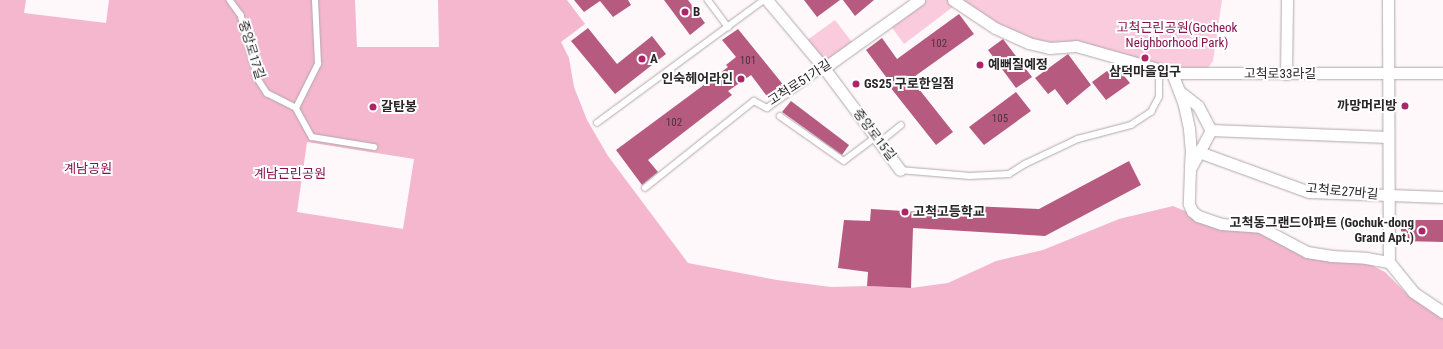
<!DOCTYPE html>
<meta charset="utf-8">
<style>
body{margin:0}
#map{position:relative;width:1443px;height:349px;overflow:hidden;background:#fff8fa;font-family:"Roboto Condensed","Noto Sans KR",sans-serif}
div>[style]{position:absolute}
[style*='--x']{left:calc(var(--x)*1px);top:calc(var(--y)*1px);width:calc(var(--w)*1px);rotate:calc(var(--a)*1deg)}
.green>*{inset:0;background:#facbdc}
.forest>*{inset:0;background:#f4b7cd}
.building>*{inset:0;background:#b65a80}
.roads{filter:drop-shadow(0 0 1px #b0a8ab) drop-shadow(0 0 1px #b0a8ab)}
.lane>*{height:5.5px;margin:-2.75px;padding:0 2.75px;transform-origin:2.75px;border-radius:2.75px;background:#fff}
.street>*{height:11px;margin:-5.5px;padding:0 5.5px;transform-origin:5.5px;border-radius:5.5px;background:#fff}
.dots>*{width:11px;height:11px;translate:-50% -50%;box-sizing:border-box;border:2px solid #fff;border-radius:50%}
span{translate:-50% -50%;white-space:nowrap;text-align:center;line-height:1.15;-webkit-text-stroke:4px #fff;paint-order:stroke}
.number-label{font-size:11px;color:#4d343e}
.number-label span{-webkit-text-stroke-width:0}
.poi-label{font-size:13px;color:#2a2728;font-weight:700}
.left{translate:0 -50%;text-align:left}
.right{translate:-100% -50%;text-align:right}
.park-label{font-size:13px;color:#86114f}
.street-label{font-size:13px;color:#2a2728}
</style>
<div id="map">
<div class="green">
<i style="clip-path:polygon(919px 0,1222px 0,1213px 61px,1204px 73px,1028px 43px,958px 3px,904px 44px,888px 22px)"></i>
<i style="clip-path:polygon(835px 20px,855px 46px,824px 68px,803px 43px)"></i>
</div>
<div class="forest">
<i style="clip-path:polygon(evenodd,0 0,26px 0,24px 13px,106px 23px,109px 0,355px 0,357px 47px,439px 47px,438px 0,567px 0,585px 24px,561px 42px,569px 58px,574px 87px,587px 120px,608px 156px,688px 263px,777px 280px,831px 287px,867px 286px,911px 288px,948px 283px,996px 261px,1043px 250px,1119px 219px,1173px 206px,1229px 229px,1259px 233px,1304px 255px,1337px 262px,1365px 262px,1385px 272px,1410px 297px,1443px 316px,1443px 349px,0 349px,0 0,307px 142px,414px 159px,403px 229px,297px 212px,307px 142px)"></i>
</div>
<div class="building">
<i style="clip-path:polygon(574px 0,628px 0,631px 5px,613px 17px,600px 1px,584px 12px)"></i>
<i style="clip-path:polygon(664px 0,688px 0,705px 23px,690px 35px)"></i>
<i style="clip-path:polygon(804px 0,840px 0,817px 17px)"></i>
<i style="clip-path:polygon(843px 0,874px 0,855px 16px)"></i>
<i style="clip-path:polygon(959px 14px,974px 34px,911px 79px,953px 132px,936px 145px,890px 87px,892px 85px,866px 50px,882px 38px,897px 59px)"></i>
<i style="clip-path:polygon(588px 28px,617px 64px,652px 36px,666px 54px,615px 94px,571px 41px)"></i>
<i style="clip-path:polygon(738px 29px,785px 87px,769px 99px,751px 75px,728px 91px,732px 95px,648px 160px,658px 172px,642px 185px,616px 150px,728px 67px,726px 65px,736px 57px,722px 40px)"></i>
<i style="clip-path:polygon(1003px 39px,1032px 77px,1016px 88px,988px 50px)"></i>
<i style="clip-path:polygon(1068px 54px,1091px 85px,1067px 105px,1055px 89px,1048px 94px,1035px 78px)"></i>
<i style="clip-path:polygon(1115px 65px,1130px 83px,1106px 100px,1092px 82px)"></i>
<i style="clip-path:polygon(1016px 92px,1031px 111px,984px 145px,969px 127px)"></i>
<i style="clip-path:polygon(791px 101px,849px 145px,842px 155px,782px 112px)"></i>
<i style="clip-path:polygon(1129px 161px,1141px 185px,1045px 236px,913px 228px,911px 288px,867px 286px,868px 272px,838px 268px,844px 220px,870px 221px,871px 209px,920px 212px,920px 204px,1039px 209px)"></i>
<i style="clip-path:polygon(1401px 220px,1443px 220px,1443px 242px,1401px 241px)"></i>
</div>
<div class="roads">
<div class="lane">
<i style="--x:230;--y:0;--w:19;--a:54"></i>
<i style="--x:241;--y:15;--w:66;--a:75.1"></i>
<i style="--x:258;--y:79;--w:17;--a:57"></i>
<i style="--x:267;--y:93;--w:33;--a:27"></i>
<i style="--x:296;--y:108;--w:33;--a:61"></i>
<i style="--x:312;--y:137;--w:63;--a:9.2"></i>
<i style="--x:708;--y:0;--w:34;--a:53"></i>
<i style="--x:296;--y:108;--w:49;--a:-63.4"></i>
<i style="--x:318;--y:64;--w:64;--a:-92.7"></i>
<i style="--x:780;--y:116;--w:78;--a:35.1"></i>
<i style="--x:844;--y:161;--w:39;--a:-37"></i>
<i style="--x:597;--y:123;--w:207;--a:-36.4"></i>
<i style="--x:879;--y:143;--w:28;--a:-39"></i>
<i style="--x:900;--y:170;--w:70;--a:4.9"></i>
<i style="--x:970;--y:176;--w:39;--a:-3"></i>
<i style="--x:1009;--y:174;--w:19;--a:-32"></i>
<i style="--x:1025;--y:164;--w:59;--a:-25.3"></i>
<i style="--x:1078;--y:139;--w:55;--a:-14.8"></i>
<i style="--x:1131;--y:125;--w:24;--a:-33"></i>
<i style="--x:1151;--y:112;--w:17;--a:-62"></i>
<i style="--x:1159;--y:97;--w:28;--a:-90"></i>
<i style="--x:645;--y:188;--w:139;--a:-38.6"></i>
<i style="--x:754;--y:101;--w:15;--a:28"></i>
<i style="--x:767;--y:108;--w:70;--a:-35.1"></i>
</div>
<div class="street">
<i style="--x:767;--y:0;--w:89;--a:50"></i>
<i style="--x:824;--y:68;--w:127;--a:53.3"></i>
<i style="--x:953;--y:0;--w:50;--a:33.7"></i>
<i style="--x:995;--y:28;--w:36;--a:24"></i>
<i style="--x:1028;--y:43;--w:22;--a:13"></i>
<i style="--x:1049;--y:48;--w:27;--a:-4"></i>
<i style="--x:1076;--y:46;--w:100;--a:15.7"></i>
<i style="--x:1172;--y:73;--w:271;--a:0"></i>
<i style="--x:1388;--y:0;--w:262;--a:89.8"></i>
<i style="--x:824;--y:68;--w:117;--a:-35.6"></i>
<i style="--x:1172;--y:73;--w:19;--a:69"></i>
<i style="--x:1179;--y:91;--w:24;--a:38"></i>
<i style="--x:1198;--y:106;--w:27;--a:62"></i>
<i style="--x:1211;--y:130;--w:44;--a:118.3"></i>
<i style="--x:1190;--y:169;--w:35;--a:92"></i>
<i style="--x:1189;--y:204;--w:8;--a:67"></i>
<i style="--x:1192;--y:211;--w:8;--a:40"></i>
<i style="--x:1198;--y:216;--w:24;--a:19"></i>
<i style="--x:1221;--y:224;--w:39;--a:4"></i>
<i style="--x:1260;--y:227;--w:53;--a:28"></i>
<i style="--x:1307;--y:252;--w:24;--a:9"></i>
<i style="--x:1331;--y:256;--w:35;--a:3"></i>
<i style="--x:1366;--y:258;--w:23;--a:10"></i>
<i style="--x:1389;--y:262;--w:38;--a:51"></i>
<i style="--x:1413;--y:292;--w:36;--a:34"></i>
<i style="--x:1286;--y:74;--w:74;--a:-89.2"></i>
<i style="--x:1179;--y:91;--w:15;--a:70"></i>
<i style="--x:1184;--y:105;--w:25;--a:78"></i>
<i style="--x:1189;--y:129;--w:22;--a:85"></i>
<i style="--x:1191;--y:151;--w:15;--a:94"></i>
<i style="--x:1211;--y:130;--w:177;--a:2.3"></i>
<i style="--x:1199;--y:152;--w:117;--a:20"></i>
<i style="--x:1309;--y:192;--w:134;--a:2.1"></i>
</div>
</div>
<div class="dots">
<i style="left:685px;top:12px;background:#ad2569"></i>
<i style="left:1145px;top:58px;background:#ad2569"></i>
<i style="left:642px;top:59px;background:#ad2569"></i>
<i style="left:980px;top:65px;background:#ad2569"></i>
<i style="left:741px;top:79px;background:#ad2569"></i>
<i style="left:856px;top:84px;background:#ad2569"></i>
<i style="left:1405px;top:106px;background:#ad2569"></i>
<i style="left:373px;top:107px;background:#ad2569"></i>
<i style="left:905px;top:212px;background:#ad2569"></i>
<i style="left:1422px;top:231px;background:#ad2569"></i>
</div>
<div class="number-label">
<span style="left:939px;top:44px">102</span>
<span style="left:748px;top:61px">101</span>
<span style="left:1000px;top:119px">105</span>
<span style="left:674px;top:123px">102</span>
</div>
<div class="poi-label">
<span class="left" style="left:693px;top:12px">B</span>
<span class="left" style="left:650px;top:59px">A</span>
<span class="left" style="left:988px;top:65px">예뻐질예정</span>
<span style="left:1145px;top:72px">삼덕마을입구</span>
<span class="right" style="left:733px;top:79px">인숙헤어라인</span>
<span class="left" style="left:864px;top:84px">GS25 구로한일점</span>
<span class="right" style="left:1397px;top:106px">까망머리방</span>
<span class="left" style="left:381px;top:107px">갈탄봉</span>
<span class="left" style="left:913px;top:212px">고척고등학교</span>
<span class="right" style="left:1414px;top:231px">고척동그랜드아파트 (Gochuk-dong<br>Grand Apt.)</span>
</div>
<div class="park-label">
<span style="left:1177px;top:36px">고척근린공원(Gocheok<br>Neighborhood Park)</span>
<span style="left:88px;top:169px">계남공원</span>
<span style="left:290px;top:174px">계남근린공원</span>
</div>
<div class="street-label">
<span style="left:251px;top:50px;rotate:73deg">중앙로17길</span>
<span style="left:1280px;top:74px">고척로33라길</span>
<span style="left:800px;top:83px;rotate:-33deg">고척로51가길</span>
<span style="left:874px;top:135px;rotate:53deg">중앙로15길</span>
<span style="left:1342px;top:192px;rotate:5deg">고척로27바길</span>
</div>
</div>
